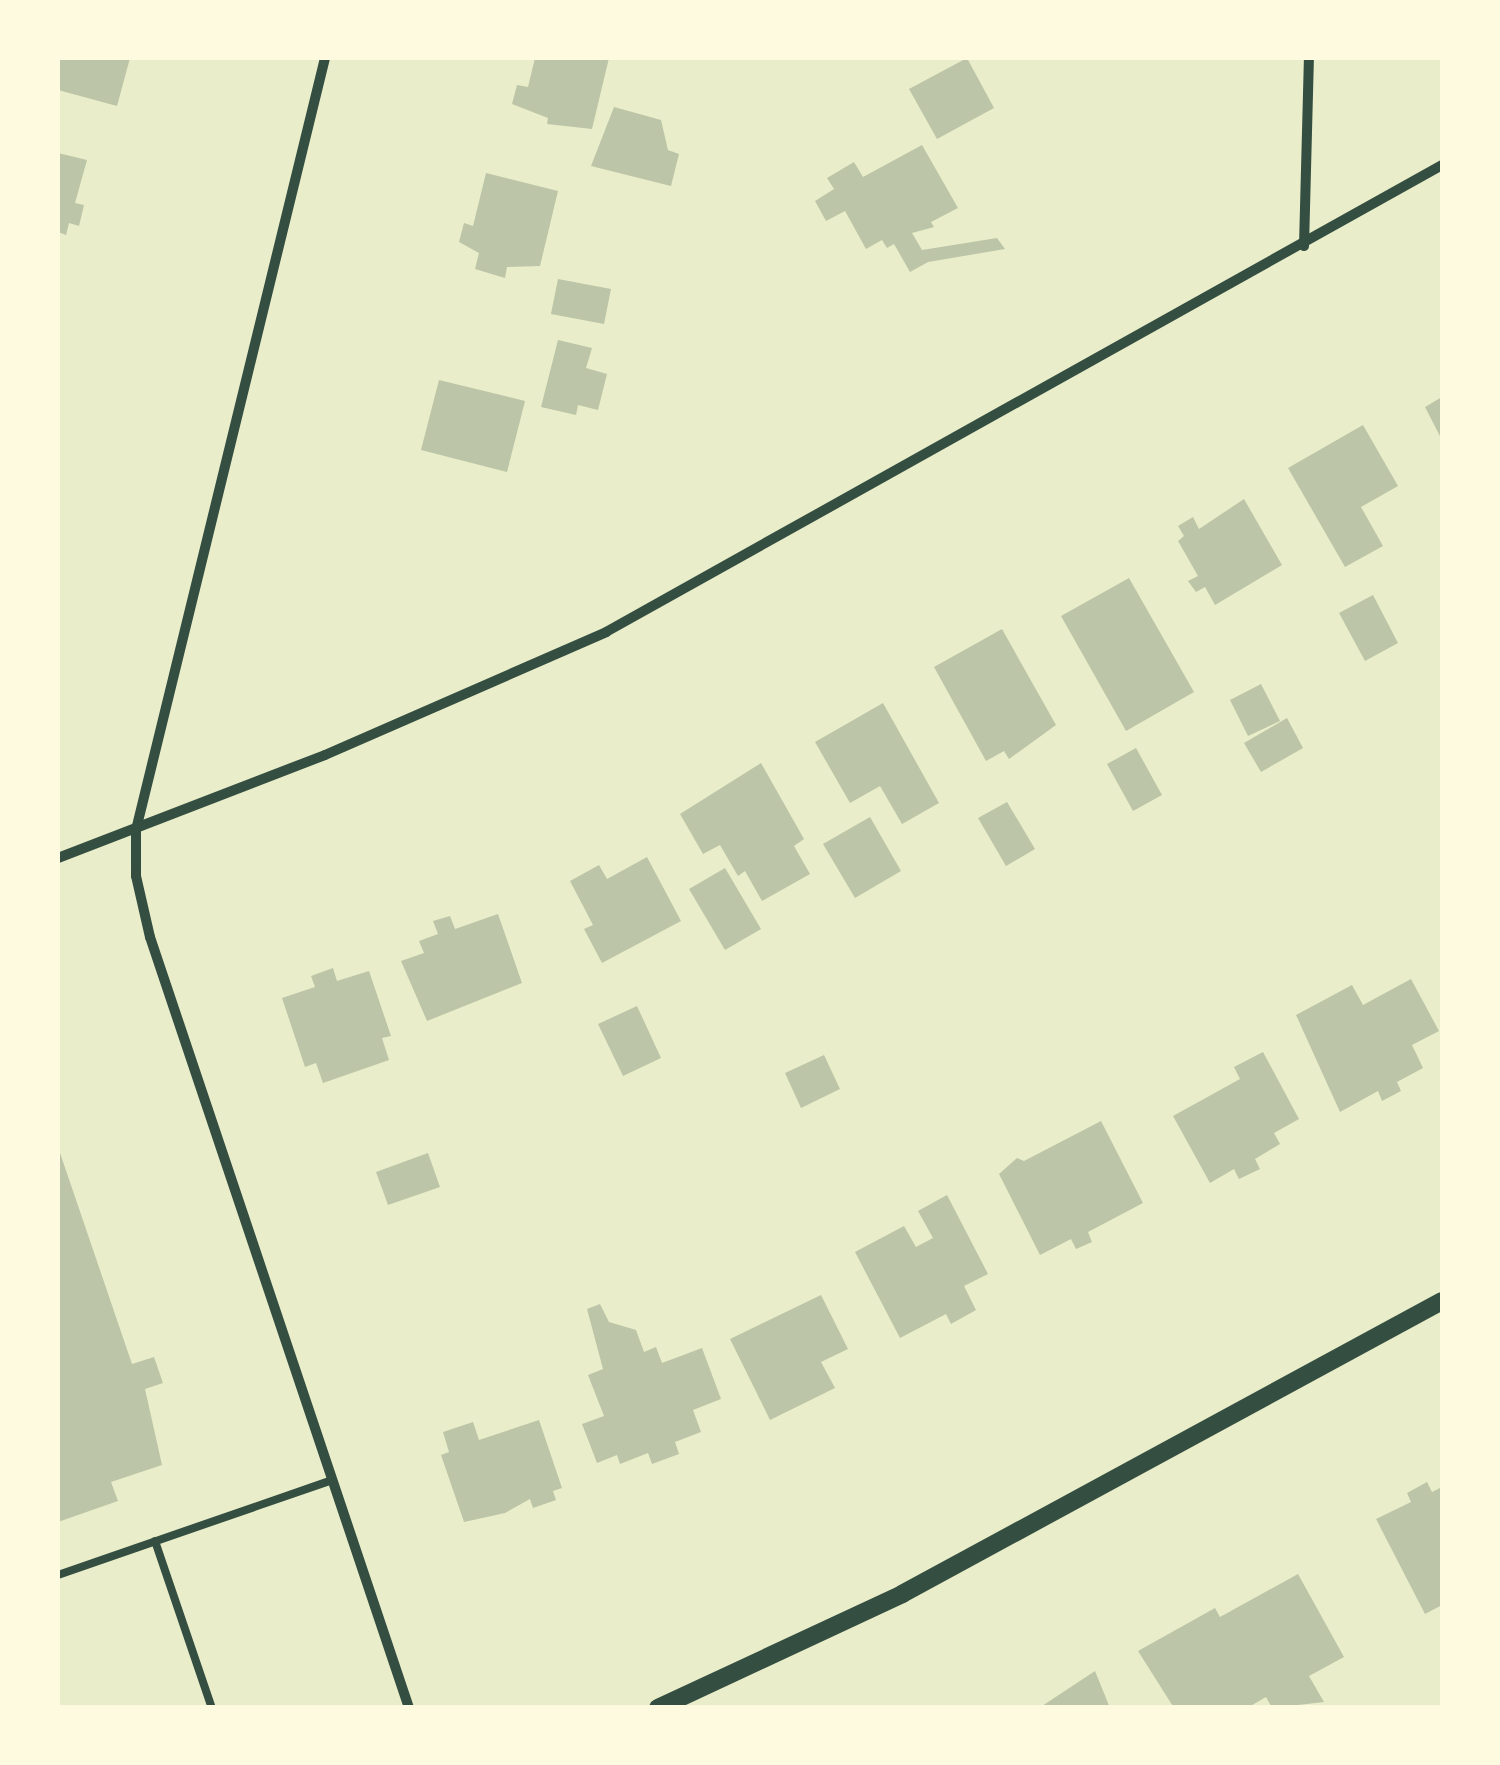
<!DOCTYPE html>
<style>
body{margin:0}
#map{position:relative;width:1500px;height:1765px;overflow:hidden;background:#e9edc9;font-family:Literata,serif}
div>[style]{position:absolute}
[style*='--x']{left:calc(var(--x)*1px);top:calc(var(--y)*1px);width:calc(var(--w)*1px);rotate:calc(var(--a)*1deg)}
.building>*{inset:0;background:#bcc5a7}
.service>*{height:8px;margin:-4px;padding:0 4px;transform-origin:4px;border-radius:4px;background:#344e41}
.minor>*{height:10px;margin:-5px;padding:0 5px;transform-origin:5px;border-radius:5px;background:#344e41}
.tertiary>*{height:18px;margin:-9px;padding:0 9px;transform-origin:9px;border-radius:9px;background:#344e41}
span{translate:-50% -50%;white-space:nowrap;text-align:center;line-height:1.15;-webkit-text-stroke:10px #fefae0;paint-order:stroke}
.frame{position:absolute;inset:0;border:60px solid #fefae0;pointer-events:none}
</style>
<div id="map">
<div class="building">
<i style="clip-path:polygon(58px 58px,130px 58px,117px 106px,58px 90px)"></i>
<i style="clip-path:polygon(535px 58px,609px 58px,592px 129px,547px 124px,548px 118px,512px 104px,517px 85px,528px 87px)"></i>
<i style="clip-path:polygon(967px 58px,994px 108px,937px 139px,909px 89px)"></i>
<i style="clip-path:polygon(614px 107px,661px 120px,668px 150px,679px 154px,671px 186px,591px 166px)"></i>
<i style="clip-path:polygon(922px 145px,958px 208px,931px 222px,934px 227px,912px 233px,922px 250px,997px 238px,1005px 249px,928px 262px,910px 272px,894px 244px,887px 248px,882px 240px,866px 249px,845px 211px,826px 221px,815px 201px,834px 189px,827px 178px,854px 162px,863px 177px)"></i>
<i style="clip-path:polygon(58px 153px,87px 160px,75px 203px,84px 205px,79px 226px,69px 223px,66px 235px,58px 232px)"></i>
<i style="clip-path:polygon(486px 173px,558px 191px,540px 266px,507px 267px,505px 278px,475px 269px,479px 253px,459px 242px,464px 223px,473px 226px)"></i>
<i style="clip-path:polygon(558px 279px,611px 289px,604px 324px,551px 314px)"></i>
<i style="clip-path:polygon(558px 340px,592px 348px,586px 368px,607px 374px,598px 410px,578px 405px,576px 415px,541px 407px)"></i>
<i style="clip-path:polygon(439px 380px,525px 401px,507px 472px,421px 450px)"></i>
<i style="clip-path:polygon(1442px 397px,1442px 440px,1425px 407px)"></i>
<i style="clip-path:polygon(1363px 425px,1398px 486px,1361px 507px,1383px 546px,1345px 567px,1288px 468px)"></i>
<i style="clip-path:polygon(1244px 499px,1282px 565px,1215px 605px,1205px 587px,1196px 592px,1188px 581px,1198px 576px,1178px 541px,1184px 536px,1178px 526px,1193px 517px,1199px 529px)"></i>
<i style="clip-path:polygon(1129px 578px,1194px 692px,1126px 731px,1061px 616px)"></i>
<i style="clip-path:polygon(1373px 595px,1398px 643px,1365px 661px,1339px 613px)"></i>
<i style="clip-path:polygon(1002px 629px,1056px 725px,1009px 759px,1004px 751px,986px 761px,934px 667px)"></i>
<i style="clip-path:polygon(1261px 684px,1280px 721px,1248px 736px,1230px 700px)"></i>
<i style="clip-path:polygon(883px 703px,939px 803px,902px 824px,880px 786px,850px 803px,815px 742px)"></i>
<i style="clip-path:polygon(1287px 718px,1303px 748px,1261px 772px,1244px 743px)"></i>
<i style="clip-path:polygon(1136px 748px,1162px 795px,1133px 811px,1107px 764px)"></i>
<i style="clip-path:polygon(761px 763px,804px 839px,794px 846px,810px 874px,762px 901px,745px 871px,738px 876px,720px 845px,703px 854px,680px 814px)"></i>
<i style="clip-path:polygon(1007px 802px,1035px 849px,1006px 866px,978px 818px)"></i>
<i style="clip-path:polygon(870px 817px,901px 871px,855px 898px,823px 844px)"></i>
<i style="clip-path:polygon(647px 857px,681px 921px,602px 963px,584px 929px,593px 925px,570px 881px,599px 865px,607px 879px)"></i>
<i style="clip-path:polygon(725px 868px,761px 929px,725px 950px,689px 889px)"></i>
<i style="clip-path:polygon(498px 914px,522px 983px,427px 1021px,401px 961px,424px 953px,419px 941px,438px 934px,433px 921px,450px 916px,455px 929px)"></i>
<i style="clip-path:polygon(333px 968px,337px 981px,369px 971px,391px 1036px,382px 1038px,389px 1060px,323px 1083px,316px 1063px,305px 1067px,282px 998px,315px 987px,311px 976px)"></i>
<i style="clip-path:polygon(1411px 979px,1439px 1031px,1412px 1045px,1423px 1068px,1397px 1082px,1401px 1091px,1382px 1101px,1378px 1091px,1340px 1112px,1296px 1015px,1352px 985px,1363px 1005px)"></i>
<i style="clip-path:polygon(637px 1006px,661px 1058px,623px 1076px,598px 1024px)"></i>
<i style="clip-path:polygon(1263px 1052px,1299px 1119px,1274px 1133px,1280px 1144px,1255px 1159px,1260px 1169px,1239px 1179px,1234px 1169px,1210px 1183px,1173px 1116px,1240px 1079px,1234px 1067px)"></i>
<i style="clip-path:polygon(824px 1055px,840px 1089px,801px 1108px,785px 1073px)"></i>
<i style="clip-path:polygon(1101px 1121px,1143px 1203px,1088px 1232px,1092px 1242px,1076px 1249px,1071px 1239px,1040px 1255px,999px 1174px,1017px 1158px,1024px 1161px)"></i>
<i style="clip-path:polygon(58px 1147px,132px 1364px,154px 1357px,163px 1383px,145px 1389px,162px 1465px,111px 1482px,118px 1501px,58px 1522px)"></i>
<i style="clip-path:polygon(428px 1153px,440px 1187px,388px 1205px,376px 1172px)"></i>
<i style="clip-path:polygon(947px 1195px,988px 1274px,964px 1286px,976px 1310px,951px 1324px,946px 1314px,900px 1338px,855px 1252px,904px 1226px,916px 1247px,933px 1238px,918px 1211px)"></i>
<i style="clip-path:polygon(821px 1295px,848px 1349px,821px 1362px,835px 1388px,770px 1420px,730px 1339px)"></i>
<i style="clip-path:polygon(600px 1304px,609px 1322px,636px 1330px,644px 1352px,656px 1347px,662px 1363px,702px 1348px,721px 1399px,693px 1410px,701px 1432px,675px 1442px,679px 1454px,652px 1464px,648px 1453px,620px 1464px,617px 1455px,597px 1463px,582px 1424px,604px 1416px,588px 1375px,603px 1369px,587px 1309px)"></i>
<i style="clip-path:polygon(539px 1420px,562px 1488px,553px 1491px,556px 1500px,533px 1508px,530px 1499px,505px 1513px,464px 1522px,441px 1455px,449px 1452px,443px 1432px,473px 1422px,479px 1440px)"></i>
<i style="clip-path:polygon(1427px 1482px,1432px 1492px,1442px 1487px,1442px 1605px,1425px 1614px,1376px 1519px,1411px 1502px,1407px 1493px)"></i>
<i style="clip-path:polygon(1298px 1574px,1344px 1657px,1309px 1676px,1324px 1702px,1272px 1708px,1266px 1697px,1247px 1708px,1174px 1708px,1138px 1651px,1215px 1608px,1220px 1617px)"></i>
<i style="clip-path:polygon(1095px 1671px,1110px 1708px,1039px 1708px)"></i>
</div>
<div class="service">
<i style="--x:155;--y:1541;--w:176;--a:71.2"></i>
<i style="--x:58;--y:1575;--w:290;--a:-19.1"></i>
</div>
<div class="minor">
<i style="--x:325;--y:58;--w:795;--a:103.76"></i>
<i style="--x:136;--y:830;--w:46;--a:90"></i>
<i style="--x:136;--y:876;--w:63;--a:77.1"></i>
<i style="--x:150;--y:937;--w:813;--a:71.43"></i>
<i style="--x:1304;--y:246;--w:188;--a:-88.5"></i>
<i style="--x:58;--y:858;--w:286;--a:-21.1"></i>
<i style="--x:325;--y:755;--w:307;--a:-23.6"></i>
<i style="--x:606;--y:632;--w:958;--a:-29.19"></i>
</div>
<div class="tertiary">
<i style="--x:658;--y:1708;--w:269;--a:-25"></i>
<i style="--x:902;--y:1594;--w:614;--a:-28.48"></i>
</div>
<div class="frame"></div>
</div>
